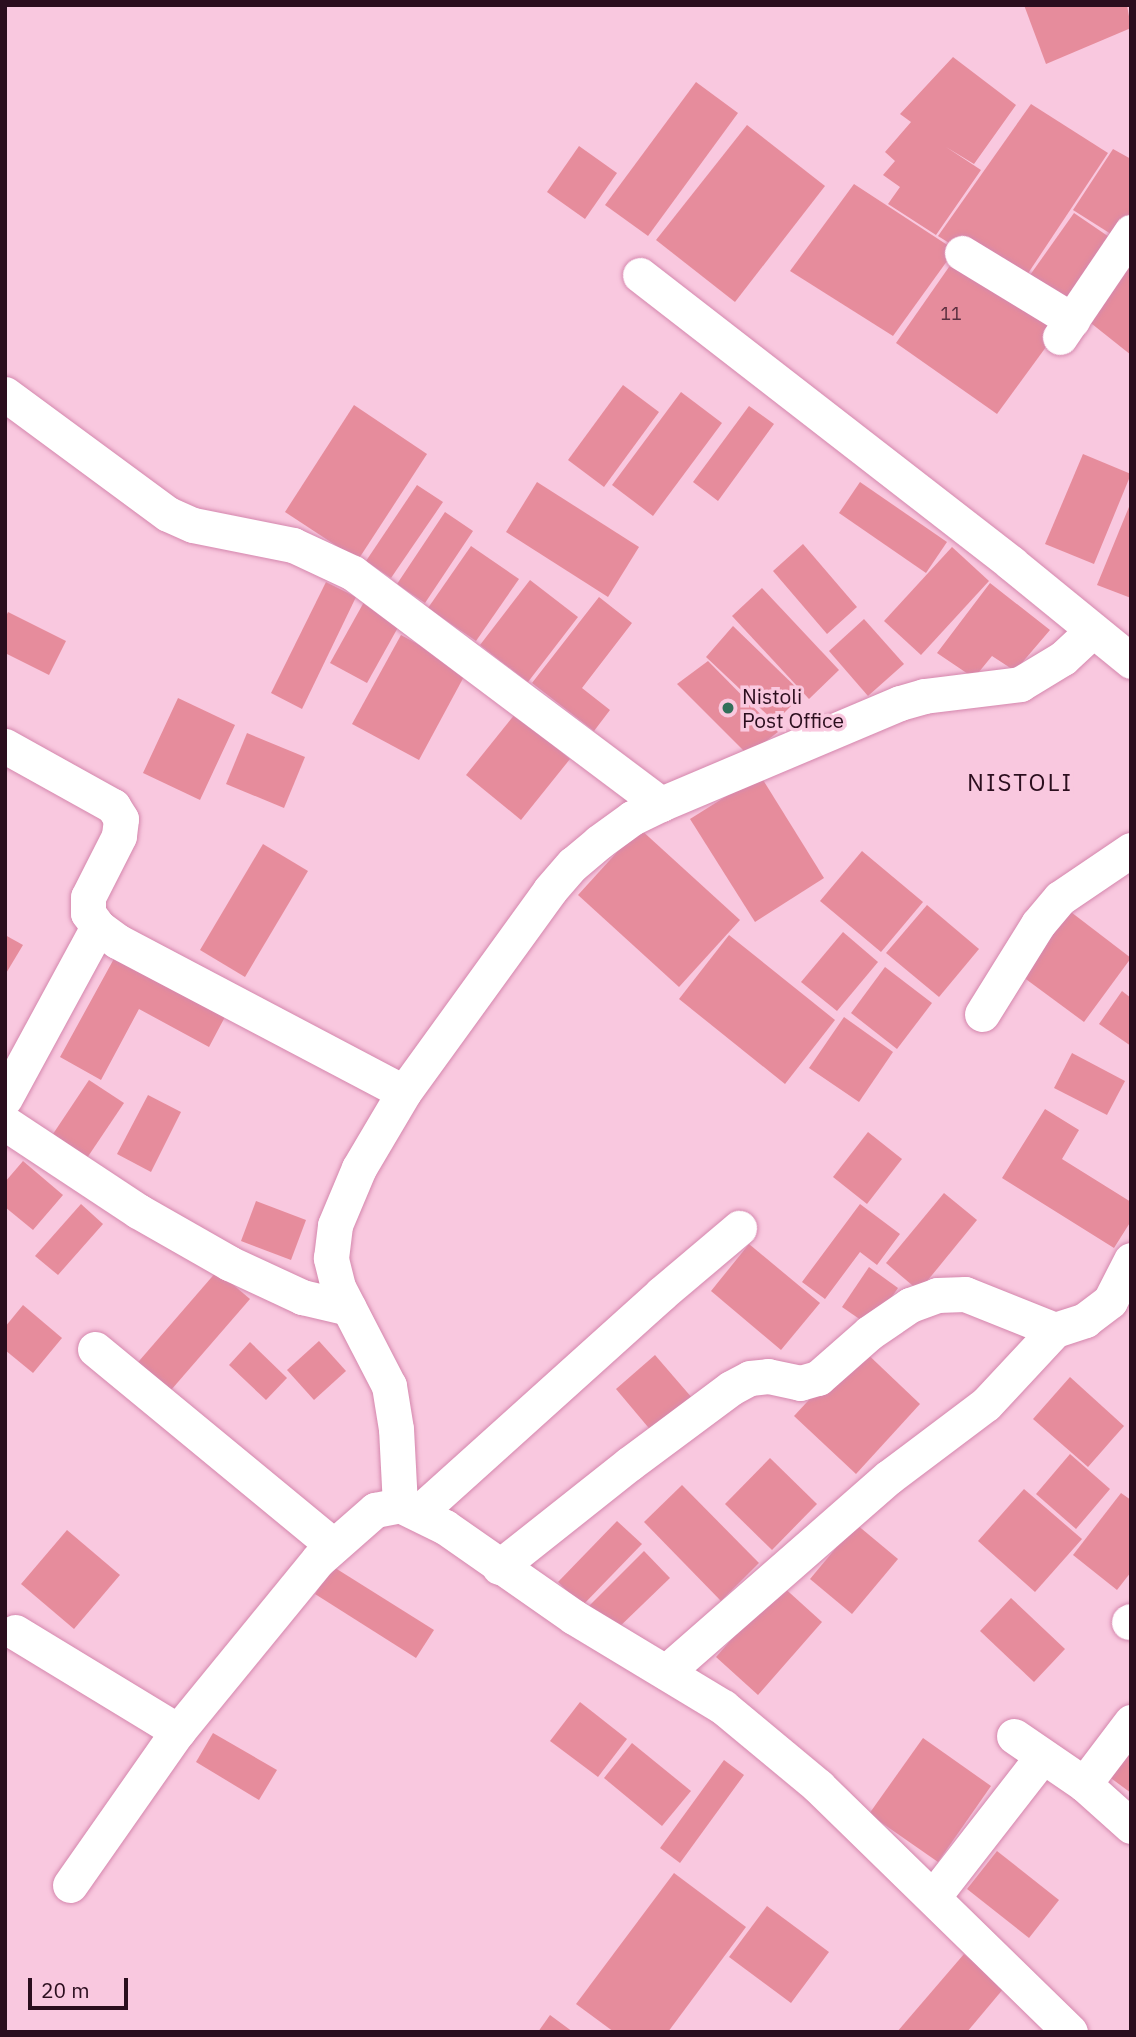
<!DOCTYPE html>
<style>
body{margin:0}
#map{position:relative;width:1136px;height:2037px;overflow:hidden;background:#f9c8df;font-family:"IBM Plex Sans",sans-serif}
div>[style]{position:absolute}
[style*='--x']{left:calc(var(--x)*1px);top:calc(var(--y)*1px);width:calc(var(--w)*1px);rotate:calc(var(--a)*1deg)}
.building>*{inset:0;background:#e68c9c}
.roads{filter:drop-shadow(0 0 2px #d487ad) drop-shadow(0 0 2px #d487ad)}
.minor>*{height:35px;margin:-17.5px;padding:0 17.5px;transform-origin:17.5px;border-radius:17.5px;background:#fff}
.dots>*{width:19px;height:19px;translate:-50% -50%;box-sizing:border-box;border:4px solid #f9c8df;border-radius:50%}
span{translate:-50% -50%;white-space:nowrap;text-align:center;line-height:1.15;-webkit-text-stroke:7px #f9c8df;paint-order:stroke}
.number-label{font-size:18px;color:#5a2e3e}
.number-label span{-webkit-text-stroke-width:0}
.poi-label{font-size:21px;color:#2b0e1e}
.left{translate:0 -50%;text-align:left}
.quarter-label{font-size:24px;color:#2b0e1e;letter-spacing:2px}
.frame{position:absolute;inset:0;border:7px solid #2b0e1e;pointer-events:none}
.scale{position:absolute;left:28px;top:1978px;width:100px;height:32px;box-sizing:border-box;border:4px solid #2b0e1e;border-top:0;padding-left:9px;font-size:21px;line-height:24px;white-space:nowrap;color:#2b0e1e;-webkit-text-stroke:5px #f9c8df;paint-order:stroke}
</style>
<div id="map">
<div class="building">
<i style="clip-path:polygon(1024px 5px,1127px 5px,1131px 28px,1046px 64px)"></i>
<i style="clip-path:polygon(953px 57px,1016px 105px,974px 164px,946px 147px,981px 170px,936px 235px,888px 204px,900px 187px,883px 175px,895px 161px,885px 152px,911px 122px,900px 114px)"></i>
<i style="clip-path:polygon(696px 82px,738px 113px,648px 236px,605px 205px)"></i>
<i style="clip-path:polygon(1031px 104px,1108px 153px,1019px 287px,938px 236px)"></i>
<i style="clip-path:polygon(747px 125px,825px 186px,735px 302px,656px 240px)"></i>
<i style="clip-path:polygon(579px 146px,617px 173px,585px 219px,547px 192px)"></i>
<i style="clip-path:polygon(1113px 149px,1131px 159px,1131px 228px,1122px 241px,1073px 210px)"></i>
<i style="clip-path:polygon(854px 184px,955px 250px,893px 336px,790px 271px)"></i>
<i style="clip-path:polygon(1074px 213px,1118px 243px,1070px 315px,1023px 285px)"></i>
<i style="clip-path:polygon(958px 254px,1065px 321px,997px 414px,896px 343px)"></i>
<i style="clip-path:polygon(1131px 264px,1131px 355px,1087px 320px)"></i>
<i style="clip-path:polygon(623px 385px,659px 412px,604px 487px,568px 460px)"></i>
<i style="clip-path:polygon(681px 392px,722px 423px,653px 516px,612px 485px)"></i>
<i style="clip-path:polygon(354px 405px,427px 454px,358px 560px,285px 512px)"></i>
<i style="clip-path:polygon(749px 406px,774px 424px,718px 501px,693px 482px)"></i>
<i style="clip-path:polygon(1083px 454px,1131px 474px,1094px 564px,1045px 544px)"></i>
<i style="clip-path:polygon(537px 482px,639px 547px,608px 597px,506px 532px)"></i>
<i style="clip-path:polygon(860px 482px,947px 542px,926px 573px,839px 513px)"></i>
<i style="clip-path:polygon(417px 485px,443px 502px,391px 578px,366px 561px)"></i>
<i style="clip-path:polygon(1131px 502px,1131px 598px,1097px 585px)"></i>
<i style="clip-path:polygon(445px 512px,473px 531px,425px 603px,397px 584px)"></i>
<i style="clip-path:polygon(803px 544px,857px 607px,827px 634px,773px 571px)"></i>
<i style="clip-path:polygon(471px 546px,519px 579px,476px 641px,428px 608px)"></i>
<i style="clip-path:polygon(952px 547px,989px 581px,921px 655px,884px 621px)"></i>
<i style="clip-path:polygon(530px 580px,578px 617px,528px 682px,480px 645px)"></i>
<i style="clip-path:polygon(326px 582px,356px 597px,302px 709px,271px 693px)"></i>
<i style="clip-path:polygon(990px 583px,1050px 630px,1015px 671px,992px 656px,974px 678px,937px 653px)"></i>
<i style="clip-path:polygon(762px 588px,839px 670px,809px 699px,732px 616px)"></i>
<i style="clip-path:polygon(599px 597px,632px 623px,582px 688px,610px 710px,594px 731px,532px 683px)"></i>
<i style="clip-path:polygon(364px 602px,401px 622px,367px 683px,330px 663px)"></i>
<i style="clip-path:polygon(8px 612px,66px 641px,49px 675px,5px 653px,5px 619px)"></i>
<i style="clip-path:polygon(864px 619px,904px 664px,868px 696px,829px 651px)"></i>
<i style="clip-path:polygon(733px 626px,803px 694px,775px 722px,706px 657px)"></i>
<i style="clip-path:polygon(401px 635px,467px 671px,419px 760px,352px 724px)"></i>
<i style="clip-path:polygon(708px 661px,778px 732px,748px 755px,677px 684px)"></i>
<i style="clip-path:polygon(178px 698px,235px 725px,200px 800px,143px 773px)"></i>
<i style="clip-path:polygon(515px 714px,570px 759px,521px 820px,466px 775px)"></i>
<i style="clip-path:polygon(247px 733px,305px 757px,284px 808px,226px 784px)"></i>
<i style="clip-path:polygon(760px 775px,824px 878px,755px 922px,690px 819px)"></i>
<i style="clip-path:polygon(639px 828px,740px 920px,679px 987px,578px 895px)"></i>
<i style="clip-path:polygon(263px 844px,308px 871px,245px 977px,200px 950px)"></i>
<i style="clip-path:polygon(862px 851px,923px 902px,881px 952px,820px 901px)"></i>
<i style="clip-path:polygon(927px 905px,979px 949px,939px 997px,886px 953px)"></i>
<i style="clip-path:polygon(1067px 909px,1131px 958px,1084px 1022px,1019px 974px)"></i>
<i style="clip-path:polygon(843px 932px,878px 962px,837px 1011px,801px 982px)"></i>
<i style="clip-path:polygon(5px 935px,23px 945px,5px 975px)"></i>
<i style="clip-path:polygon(729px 935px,835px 1020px,785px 1084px,679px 999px)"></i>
<i style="clip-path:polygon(116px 955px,226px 1015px,209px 1047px,139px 1009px,101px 1080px,60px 1057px)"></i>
<i style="clip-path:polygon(885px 967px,932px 1003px,897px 1049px,851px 1013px)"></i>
<i style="clip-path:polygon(1122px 991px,1131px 998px,1131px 1046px,1099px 1024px)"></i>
<i style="clip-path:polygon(844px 1017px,893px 1052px,859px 1102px,809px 1068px)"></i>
<i style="clip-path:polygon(1072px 1053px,1125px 1081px,1107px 1115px,1054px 1088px)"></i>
<i style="clip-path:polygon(89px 1080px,124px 1103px,87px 1158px,53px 1134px)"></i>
<i style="clip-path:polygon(148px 1095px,181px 1112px,151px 1172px,117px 1154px)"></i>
<i style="clip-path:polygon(1045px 1109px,1079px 1130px,1062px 1159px,1131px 1202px,1131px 1221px,1114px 1248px,1002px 1178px)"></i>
<i style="clip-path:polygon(868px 1132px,902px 1159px,867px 1204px,833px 1177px)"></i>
<i style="clip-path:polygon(23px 1161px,63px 1195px,33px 1230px,5px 1207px,5px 1182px)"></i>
<i style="clip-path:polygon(944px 1193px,977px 1220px,919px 1291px,886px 1263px)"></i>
<i style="clip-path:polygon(256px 1201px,306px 1220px,291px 1260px,241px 1241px)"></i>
<i style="clip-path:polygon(81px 1204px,103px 1224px,58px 1275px,35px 1256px)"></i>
<i style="clip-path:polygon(860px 1204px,900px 1234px,877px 1265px,860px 1252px,825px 1299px,802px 1282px)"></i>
<i style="clip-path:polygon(749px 1244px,820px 1303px,781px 1350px,711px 1291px)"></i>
<i style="clip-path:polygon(869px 1267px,898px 1288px,871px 1327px,842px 1307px)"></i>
<i style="clip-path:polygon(217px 1271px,250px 1299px,165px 1397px,133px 1368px)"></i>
<i style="clip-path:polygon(23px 1305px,62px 1338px,33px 1373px,5px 1350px,5px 1327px)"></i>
<i style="clip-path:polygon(319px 1341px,346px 1371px,314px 1400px,287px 1370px)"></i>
<i style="clip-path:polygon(250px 1342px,287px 1378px,266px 1400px,229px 1365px)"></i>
<i style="clip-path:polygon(859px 1346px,920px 1404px,856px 1474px,794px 1416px)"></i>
<i style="clip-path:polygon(655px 1355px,693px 1399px,653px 1433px,616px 1389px)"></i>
<i style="clip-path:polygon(1070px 1377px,1124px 1426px,1088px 1467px,1033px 1419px)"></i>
<i style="clip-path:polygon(1070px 1454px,1110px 1489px,1076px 1529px,1036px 1494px)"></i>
<i style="clip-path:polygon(770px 1458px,817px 1504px,772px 1550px,725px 1504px)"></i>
<i style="clip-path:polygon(682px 1485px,759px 1563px,721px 1601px,644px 1522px)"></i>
<i style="clip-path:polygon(1024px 1489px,1082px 1539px,1035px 1592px,978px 1541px)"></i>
<i style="clip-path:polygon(1121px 1493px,1131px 1500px,1131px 1572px,1117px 1590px,1073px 1555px)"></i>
<i style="clip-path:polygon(617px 1521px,642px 1544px,582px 1606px,558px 1582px)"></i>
<i style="clip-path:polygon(856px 1524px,898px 1559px,852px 1614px,810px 1579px)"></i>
<i style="clip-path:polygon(67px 1530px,120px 1575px,74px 1629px,21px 1584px)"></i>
<i style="clip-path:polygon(644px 1551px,670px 1578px,614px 1632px,589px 1606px)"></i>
<i style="clip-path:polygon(332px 1566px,434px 1630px,416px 1658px,315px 1594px)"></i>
<i style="clip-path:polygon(780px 1584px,822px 1622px,758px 1695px,716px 1657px)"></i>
<i style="clip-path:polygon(1011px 1598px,1065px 1649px,1034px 1682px,980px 1631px)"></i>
<i style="clip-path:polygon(580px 1702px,627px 1739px,598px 1777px,550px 1741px)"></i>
<i style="clip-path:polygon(213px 1733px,277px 1770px,259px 1800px,196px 1762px)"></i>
<i style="clip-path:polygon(923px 1738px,991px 1786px,938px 1862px,869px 1814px)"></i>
<i style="clip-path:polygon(632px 1743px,691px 1791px,662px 1826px,604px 1778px)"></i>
<i style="clip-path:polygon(1131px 1746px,1131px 1793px,1108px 1776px)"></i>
<i style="clip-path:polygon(724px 1760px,744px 1775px,680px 1863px,660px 1848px)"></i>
<i style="clip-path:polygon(997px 1851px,1059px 1900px,1029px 1938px,967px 1889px)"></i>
<i style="clip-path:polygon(674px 1873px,746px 1927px,668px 2032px,614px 2032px,576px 2004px)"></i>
<i style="clip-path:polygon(767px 1906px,829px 1952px,791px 2003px,729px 1957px)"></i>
<i style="clip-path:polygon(964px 1954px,1004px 1988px,967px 2032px,897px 2032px)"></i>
<i style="clip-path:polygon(550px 2015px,573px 2032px,538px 2032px)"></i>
</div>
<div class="roads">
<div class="minor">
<i style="--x:962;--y:253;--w:129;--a:31.3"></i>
<i style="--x:640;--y:275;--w:470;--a:37.8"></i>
<i style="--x:1011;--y:563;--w:155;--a:39.2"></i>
<i style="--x:1060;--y:337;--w:127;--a:-55.9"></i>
<i style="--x:5;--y:394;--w:202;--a:36.4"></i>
<i style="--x:168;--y:514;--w:27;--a:24"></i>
<i style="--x:193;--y:525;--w:102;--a:11.3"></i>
<i style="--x:293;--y:545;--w:66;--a:25"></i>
<i style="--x:353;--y:573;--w:385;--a:36.9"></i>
<i style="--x:5;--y:746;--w:124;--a:29.1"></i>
<i style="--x:113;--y:806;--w:15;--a:58"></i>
<i style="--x:121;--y:819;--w:17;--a:97"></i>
<i style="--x:119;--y:836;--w:68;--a:116.9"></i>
<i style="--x:88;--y:897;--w:16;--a:90"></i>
<i style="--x:88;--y:913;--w:17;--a:54"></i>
<i style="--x:98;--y:927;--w:24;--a:36"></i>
<i style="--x:117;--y:941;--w:324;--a:27.8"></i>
<i style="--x:982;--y:1014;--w:106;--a:-58.1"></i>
<i style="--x:1038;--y:924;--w:34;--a:-50"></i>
<i style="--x:1060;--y:898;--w:86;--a:-34.1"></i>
<i style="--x:5;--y:1098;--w:195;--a:-61.5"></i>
<i style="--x:5;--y:1123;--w:159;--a:33.5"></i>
<i style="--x:138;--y:1211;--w:105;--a:29.7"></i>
<i style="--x:229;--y:1263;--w:81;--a:25"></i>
<i style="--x:302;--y:1297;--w:48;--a:13.2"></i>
<i style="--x:95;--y:1349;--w:308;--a:39.5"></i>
<i style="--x:400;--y:1505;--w:76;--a:-93"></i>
<i style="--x:396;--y:1429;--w:44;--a:-99.2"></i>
<i style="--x:389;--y:1386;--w:111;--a:-117.3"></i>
<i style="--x:338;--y:1287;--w:30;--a:-104"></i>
<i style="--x:331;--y:1258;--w:33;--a:-83"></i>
<i style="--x:335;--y:1225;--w:62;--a:-67.2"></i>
<i style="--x:359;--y:1168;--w:88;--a:-59.4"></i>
<i style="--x:404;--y:1092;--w:249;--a:-54.1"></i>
<i style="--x:550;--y:890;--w:35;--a:-49"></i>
<i style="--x:573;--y:864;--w:34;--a:-40"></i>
<i style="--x:599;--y:842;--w:41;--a:-36"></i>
<i style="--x:632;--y:818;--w:32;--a:-26"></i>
<i style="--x:661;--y:804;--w:259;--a:-22.9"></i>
<i style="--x:900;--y:703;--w:25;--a:-16"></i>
<i style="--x:924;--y:696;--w:97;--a:-7.1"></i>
<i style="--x:1020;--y:684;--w:50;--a:-31.2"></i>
<i style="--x:1063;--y:658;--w:40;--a:-43"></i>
<i style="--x:419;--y:1512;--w:327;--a:-42"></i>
<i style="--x:662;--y:1293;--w:101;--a:-40.2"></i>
<i style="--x:499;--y:1567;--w:166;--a:-38.4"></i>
<i style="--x:629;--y:1464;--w:127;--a:-36.7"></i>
<i style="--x:731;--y:1388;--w:21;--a:-28"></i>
<i style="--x:750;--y:1378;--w:18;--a:-6"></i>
<i style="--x:768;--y:1376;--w:33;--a:12"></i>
<i style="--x:800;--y:1383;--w:19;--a:-16"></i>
<i style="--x:818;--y:1378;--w:68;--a:-41.4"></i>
<i style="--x:869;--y:1333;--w:50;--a:-34.3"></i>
<i style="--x:910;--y:1305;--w:29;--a:-20"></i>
<i style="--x:937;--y:1295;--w:28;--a:-2"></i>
<i style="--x:965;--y:1294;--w:97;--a:21.8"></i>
<i style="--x:1055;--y:1330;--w:32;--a:-18"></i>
<i style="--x:1085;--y:1320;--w:31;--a:-37"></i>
<i style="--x:1110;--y:1301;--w:46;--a:-62.9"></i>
<i style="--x:1129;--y:1622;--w:2;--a:-27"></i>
<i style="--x:15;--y:1632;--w:191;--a:31.3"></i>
<i style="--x:666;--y:1672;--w:296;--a:-41.2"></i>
<i style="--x:889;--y:1477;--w:121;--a:-37"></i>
<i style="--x:986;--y:1404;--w:101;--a:-47"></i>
<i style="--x:1014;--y:1736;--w:85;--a:34.4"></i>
<i style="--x:1084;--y:1784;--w:63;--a:41.8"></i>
<i style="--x:1084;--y:1784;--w:78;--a:-52.8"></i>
<i style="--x:70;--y:1885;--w:188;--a:-55"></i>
<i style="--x:178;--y:1731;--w:221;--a:-50.7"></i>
<i style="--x:318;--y:1560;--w:76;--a:-41.3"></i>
<i style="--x:375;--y:1510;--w:25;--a:-11"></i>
<i style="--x:400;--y:1505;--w:50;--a:26.1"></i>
<i style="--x:445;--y:1527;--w:157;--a:34.9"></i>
<i style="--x:574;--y:1617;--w:174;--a:31.1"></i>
<i style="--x:723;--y:1707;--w:124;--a:39.7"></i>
<i style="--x:818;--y:1786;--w:352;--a:44.3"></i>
<i style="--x:933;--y:1897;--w:177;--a:-52.1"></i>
</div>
</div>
<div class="dots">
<i style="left:728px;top:708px;background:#326f5a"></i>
</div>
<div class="number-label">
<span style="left:951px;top:314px">11</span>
</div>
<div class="poi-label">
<span class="left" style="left:742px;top:708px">Nistoli<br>Post Office</span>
</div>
<div class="quarter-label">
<span style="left:1020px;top:783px">NISTOLI</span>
</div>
<div class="frame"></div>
<div class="scale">20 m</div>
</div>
